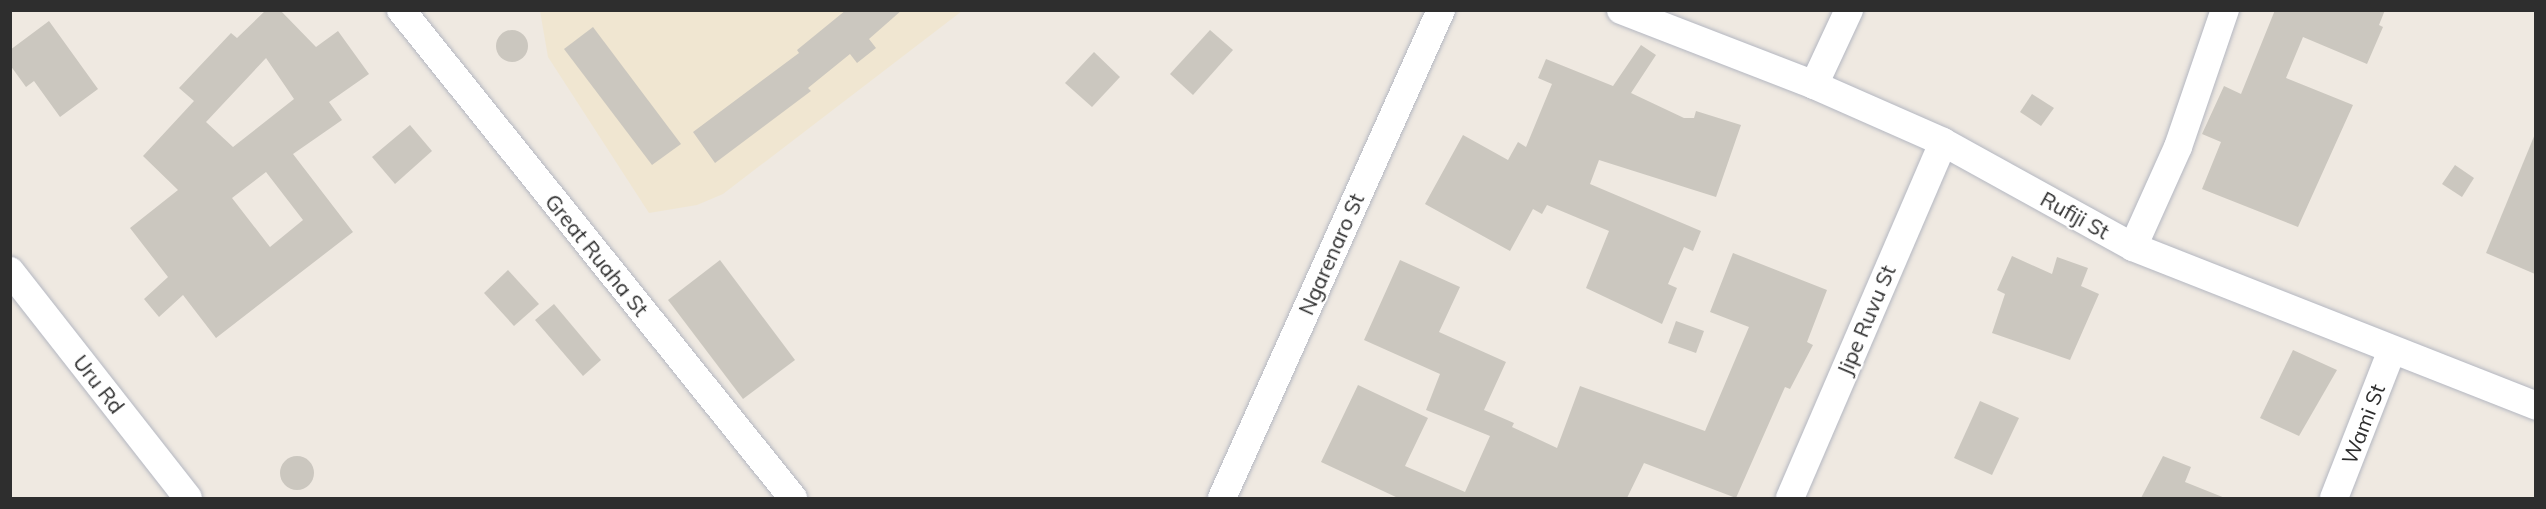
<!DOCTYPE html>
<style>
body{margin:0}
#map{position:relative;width:2546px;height:509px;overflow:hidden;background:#efe9e1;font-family:Mulish,sans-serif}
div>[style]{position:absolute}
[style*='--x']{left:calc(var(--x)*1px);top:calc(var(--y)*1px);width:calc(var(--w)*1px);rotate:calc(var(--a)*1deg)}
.education>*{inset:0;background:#f0e6d1}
.building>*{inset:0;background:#cbc7bf}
.round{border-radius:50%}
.roads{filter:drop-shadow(0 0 2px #b4b7c1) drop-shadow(0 0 2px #b4b7c1)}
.minor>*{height:28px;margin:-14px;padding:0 14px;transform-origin:14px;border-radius:14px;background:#fff}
span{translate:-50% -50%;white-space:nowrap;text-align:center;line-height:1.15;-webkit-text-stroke:4.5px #fff;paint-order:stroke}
.street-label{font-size:21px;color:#2e2e2e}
.frame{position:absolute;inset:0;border:12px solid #2e2e2e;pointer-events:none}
</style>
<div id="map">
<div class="education">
<i style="clip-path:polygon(540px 11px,962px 11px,723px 194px,697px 205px,649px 213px,548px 57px)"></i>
</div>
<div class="building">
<i style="clip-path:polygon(evenodd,266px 10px,280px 10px,316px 47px,338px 31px,369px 74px,329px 102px,342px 120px,293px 154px,353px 232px,216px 338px,183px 295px,159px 317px,144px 299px,168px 277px,130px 228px,178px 190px,143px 156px,194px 101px,179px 88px,231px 33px,237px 38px,266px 10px,266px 58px,294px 99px,233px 147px,206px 122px,266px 58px,266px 10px,266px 172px,303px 220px,270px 247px,232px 198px,266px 172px)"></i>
<i style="clip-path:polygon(846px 10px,902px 10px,869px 39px,876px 48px,857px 63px,850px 54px,808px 88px,811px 91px,715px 163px,693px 132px,799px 53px,797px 50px)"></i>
<i style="clip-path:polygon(2275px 10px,2385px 10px,2379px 25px,2383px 27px,2367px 64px,2303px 37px,2286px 78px,2353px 105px,2298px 227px,2202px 189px,2221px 142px,2202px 134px,2224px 86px,2241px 94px)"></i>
<i style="clip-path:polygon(49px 21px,98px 89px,60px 117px,34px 81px,26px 87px,10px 65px,10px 50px)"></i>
<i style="clip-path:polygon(593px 27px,681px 144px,652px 165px,564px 49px)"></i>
<i class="round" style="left:496px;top:30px;width:32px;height:32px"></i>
<i style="clip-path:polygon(1210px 30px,1233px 50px,1193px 95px,1170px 74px)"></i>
<i style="clip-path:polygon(1641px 45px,1656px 55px,1631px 93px,1684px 118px,1694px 118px,1696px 111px,1741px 125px,1716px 197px,1599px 160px,1590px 184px,1701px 231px,1693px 251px,1684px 247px,1668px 284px,1677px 288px,1662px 324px,1586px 288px,1609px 231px,1547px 205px,1542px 214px,1533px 209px,1510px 251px,1425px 204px,1463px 135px,1508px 160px,1518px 142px,1526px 147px,1552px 84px,1538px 78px,1546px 59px,1613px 86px)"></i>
<i style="clip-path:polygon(1094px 52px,1120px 77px,1092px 107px,1065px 83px)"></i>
<i style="clip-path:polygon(2032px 94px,2054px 108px,2041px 126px,2020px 112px)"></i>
<i style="clip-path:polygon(410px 125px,432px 151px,395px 184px,372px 157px)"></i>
<i style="clip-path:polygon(2535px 134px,2535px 274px,2486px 253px)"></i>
<i style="clip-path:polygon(2455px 165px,2474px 178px,2462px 197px,2442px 184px)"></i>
<i style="clip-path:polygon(1733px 253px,1827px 290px,1807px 342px,1813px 345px,1790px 389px,1785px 387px,1736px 498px,1644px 463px,1627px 498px,1398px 498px,1321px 462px,1358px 385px,1428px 418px,1405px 466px,1465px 492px,1490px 436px,1426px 410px,1440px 374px,1364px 340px,1400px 260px,1460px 287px,1439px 332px,1506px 362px,1484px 410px,1514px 423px,1512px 427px,1557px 448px,1580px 386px,1705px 431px,1749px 327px,1710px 312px)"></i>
<i style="clip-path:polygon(2012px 256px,2052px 274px,2057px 257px,2088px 268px,2081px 286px,2099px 294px,2070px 360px,1992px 333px,2005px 294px,1997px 290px)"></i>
<i style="clip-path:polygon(720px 260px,795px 360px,743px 399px,668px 300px)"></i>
<i style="clip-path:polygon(508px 270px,539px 304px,514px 326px,484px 293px)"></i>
<i style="clip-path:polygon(554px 304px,601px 360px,583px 376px,535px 320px)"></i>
<i style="clip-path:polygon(1676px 321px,1704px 331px,1696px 353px,1668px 343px)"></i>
<i style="clip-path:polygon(2293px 350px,2337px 370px,2299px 436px,2260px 418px)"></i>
<i style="clip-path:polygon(1980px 401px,2019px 418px,1992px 475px,1954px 458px)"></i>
<i class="round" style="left:280px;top:456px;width:34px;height:34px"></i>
<i style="clip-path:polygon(2163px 456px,2191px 467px,2185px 482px,2225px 498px,2141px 498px)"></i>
</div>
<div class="roads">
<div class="minor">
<i style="--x:401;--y:10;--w:626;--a:51.23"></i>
<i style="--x:1621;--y:10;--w:207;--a:21.2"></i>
<i style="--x:1814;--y:85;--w:141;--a:23.8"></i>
<i style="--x:1943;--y:142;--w:217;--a:28.9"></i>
<i style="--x:2133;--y:247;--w:433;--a:21.5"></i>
<i style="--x:1814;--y:85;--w:83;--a:-65"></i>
<i style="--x:2133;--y:247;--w:110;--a:-65.8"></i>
<i style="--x:2178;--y:147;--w:145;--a:-71.1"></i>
<i style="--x:10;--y:271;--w:288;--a:51.9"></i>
<i style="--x:1222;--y:498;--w:535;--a:-65.83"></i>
<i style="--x:1790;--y:498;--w:387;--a:-66.7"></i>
<i style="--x:2334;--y:498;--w:159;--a:-68.6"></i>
</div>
</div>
<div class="street-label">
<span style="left:2075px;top:215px;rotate:29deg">Rufiji St</span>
<span style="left:1331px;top:254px;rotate:-66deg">Ngarenaro St</span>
<span style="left:597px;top:255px;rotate:51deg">Great Ruaha St</span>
<span style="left:1866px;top:320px;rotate:-67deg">Jipe Ruvu St</span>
<span style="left:99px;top:384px;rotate:52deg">Uru Rd</span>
<span style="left:2363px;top:424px;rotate:-69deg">Wami St</span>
</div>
<div class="frame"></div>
</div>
